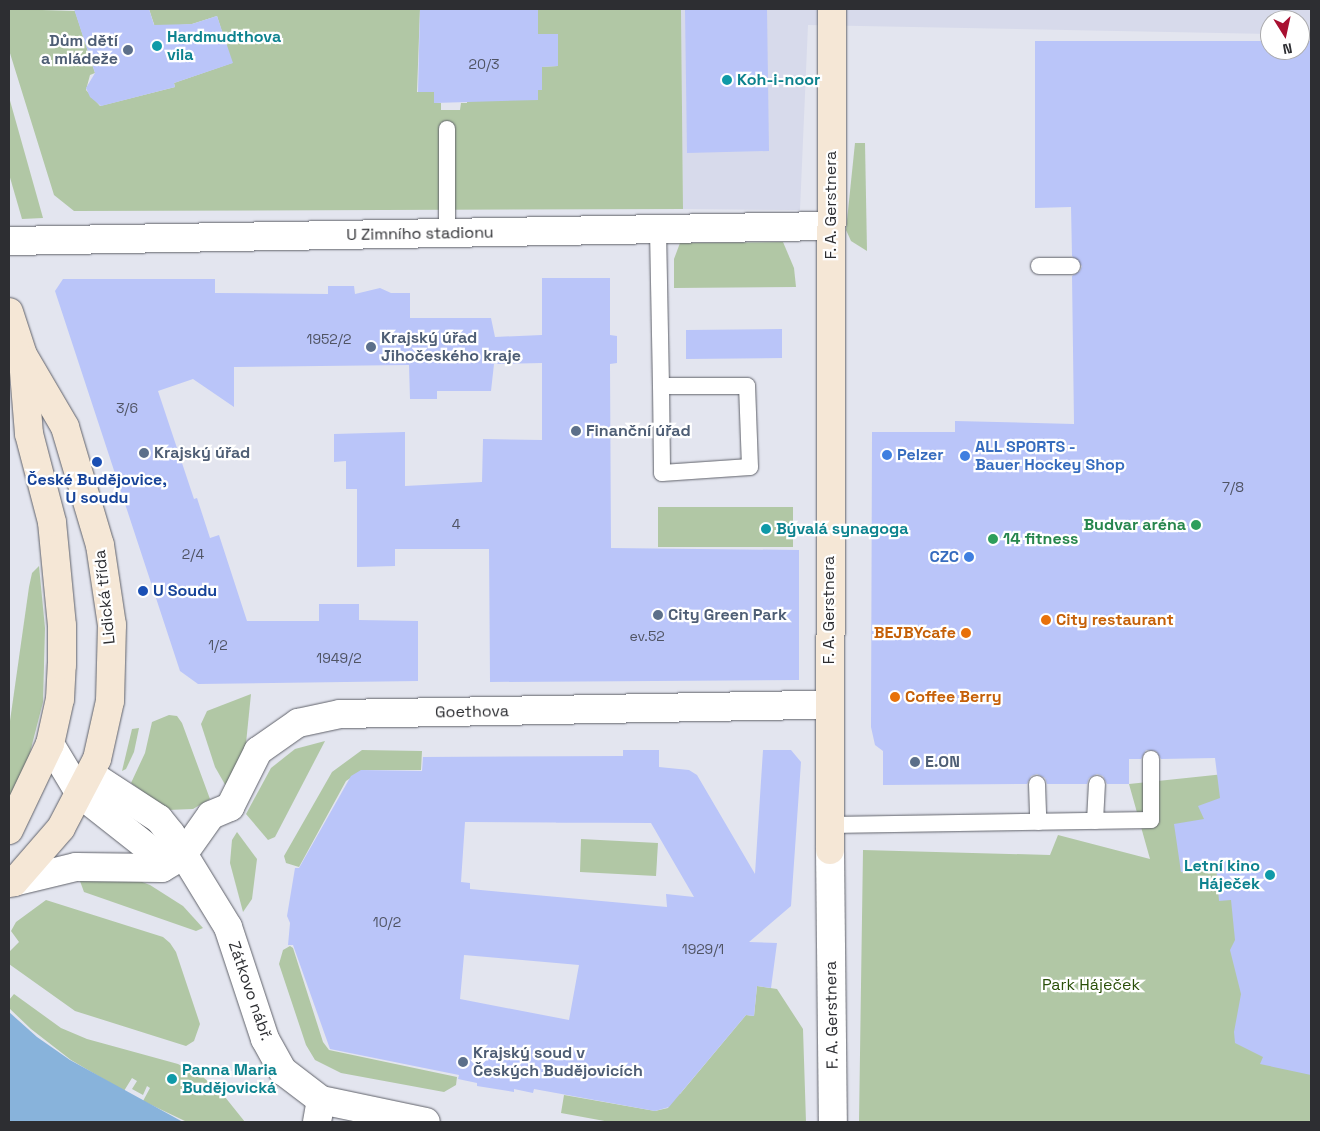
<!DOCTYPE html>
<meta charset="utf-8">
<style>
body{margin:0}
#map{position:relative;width:1320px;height:1131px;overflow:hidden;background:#e3e5ef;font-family:"Space Grotesk",sans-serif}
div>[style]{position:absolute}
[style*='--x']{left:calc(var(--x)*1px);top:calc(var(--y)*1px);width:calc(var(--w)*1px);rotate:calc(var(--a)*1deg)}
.built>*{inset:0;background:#d7daeb}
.green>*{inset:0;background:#b1c7a5}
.water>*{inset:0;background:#88b3db}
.building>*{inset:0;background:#bac5f9}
.roads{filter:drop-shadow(0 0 1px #60626a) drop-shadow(0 0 1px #60626a)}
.lane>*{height:16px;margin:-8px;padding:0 8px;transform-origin:8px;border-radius:8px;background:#fff}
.street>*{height:28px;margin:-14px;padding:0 14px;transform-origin:14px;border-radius:14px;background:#fff}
.secondary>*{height:28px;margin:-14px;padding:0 14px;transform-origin:14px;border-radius:14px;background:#f5e7d6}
.dots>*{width:14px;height:14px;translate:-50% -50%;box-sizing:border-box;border:2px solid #fff;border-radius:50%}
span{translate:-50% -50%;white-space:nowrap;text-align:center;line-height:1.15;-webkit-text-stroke:4.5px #fff;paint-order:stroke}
.number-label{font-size:14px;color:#505464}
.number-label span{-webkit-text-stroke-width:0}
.culture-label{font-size:16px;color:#0d838f;font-weight:700}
.left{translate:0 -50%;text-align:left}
.right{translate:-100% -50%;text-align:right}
.service-label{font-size:16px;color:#4e5e75;font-weight:700}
.street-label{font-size:16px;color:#2d2e32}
.shop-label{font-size:16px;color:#366cbe;font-weight:700}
.transit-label{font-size:16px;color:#164399;font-weight:700}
.leisure-label{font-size:16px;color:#27864d;font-weight:700}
.food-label{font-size:16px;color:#c56008;font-weight:700}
.park-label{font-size:16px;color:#2a4f08}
.frame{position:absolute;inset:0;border:10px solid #2d2e32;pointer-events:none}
.north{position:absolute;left:1260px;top:10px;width:50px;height:50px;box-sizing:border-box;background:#fff;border:1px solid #ababad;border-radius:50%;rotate:170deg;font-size:14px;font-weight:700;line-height:20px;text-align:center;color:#2d2e32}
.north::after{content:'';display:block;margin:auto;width:18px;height:22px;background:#a81031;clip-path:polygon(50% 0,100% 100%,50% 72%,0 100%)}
</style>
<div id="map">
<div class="built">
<i style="clip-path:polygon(681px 9px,1311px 9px,1311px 35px,1300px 34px,1300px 20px,1270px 20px,1270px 34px,808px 25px,800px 210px,683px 209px)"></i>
</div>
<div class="green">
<i style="clip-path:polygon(9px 9px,75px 11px,95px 73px,90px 75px,86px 90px,100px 106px,175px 87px,174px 83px,232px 63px,217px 16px,192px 24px,155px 27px,149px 9px,420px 9px,417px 92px,434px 92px,434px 103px,441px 103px,441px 110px,460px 110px,461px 103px,467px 103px,467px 95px,537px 100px,538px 90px,542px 90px,538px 67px,558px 66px,558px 34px,538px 34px,538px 9px,681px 9px,683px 209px,74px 211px,54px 195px,9px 50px)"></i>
<i style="clip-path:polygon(9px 97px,43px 218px,22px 219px,9px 174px)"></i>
<i style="clip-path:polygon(855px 143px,865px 143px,867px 251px,851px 241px,846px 230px)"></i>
<i style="clip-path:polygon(783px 242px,794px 268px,796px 287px,674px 288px,674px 259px,680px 243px)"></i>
<i style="clip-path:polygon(658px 507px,793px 507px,793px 547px,658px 547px)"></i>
<i style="clip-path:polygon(39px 566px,45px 628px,43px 702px,25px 772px,9px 805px,9px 728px,29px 587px,32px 573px)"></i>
<i style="clip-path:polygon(251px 694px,245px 753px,227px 788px,215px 767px,201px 724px,207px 711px)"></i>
<i style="clip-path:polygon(169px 715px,177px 716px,182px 723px,210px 799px,193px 809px,168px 810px,131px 783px,145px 753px,152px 722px)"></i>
<i style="clip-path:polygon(139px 728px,134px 752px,126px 769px,122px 771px,132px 729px)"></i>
<i style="clip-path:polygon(325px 741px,275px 837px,268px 840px,246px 814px,271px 768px,295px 749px)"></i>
<i style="clip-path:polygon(362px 750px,422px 751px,421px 770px,362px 770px,346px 781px,299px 867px,286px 863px,284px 856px,332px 772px)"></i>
<i style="clip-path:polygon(1311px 765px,1311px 1122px,859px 1122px,863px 850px,1050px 855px,1058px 835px,1150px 859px,1129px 784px)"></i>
<i style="clip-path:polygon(237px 832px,257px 859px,252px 899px,243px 912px,230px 863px,232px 840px)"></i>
<i style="clip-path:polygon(581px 839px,658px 843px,656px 876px,580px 872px)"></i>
<i style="clip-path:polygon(82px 877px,137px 880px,150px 885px,183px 906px,203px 928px,196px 931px,84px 892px,80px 881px)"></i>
<i style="clip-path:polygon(46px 900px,163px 937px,170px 943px,176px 952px,200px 1024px,194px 1041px,186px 1046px,75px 1011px,9px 964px,9px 952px,19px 942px,11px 931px,16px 922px)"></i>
<i style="clip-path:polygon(290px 946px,293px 948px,323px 1042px,329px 1050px,457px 1077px,456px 1085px,444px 1092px,341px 1073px,315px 1060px,306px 1045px,279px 964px,283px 950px)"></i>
<i style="clip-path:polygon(757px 986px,777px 989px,803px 1029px,806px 1122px,610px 1122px,561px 1113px,564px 1095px,655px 1111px,668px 1108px,676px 1094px,680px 1094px,746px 1015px,754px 1016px)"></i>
<i style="clip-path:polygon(14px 994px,61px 1028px,87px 1039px,178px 1064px,203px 1077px,225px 1097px,245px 1122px,187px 1122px,143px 1101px,150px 1088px,147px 1086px,143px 1095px,132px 1089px,137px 1081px,132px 1078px,124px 1091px,71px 1060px,31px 1029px,9px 1008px,9px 1000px)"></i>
</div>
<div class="water">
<i style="clip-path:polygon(9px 1012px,37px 1037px,70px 1060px,183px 1122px,9px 1122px)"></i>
</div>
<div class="building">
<i style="clip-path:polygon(74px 9px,149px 9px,154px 25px,192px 24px,217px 16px,233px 63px,174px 83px,175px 87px,101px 106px,90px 97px,86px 88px,95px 73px)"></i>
<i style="clip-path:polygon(420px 9px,538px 9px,538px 34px,558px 34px,558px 66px,542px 67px,542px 90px,538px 90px,538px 100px,434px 103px,434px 92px,418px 92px)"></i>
<i style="clip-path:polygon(685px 9px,767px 9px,769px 151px,687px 153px)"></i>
<i style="clip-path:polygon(1035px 41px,1270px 41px,1270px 50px,1300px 50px,1300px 41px,1311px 41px,1311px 1075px,1260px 1064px,1263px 1057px,1235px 1043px,1234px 1032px,1241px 994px,1230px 950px,1235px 940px,1231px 900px,1219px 901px,1216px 866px,1181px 872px,1174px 824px,1204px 819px,1198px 806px,1220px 798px,1215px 758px,1161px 759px,1156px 751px,1146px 750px,1141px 759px,1129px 759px,1129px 784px,1107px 784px,1103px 776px,1097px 774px,1089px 778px,1087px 784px,1047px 784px,1045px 778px,1037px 774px,1031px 776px,1027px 784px,883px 785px,883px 751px,875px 745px,871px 727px,872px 432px,955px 432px,955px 421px,1074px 424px,1072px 276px,1080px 271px,1082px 266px,1072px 256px,1071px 207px,1035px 208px)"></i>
<i style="clip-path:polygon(542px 278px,610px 278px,610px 335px,617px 336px,617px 363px,610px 364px,611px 548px,799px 550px,799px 680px,490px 682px,489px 549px,395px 549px,395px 566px,357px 567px,357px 489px,346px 489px,346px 461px,334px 462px,334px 434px,405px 432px,405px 486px,482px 482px,483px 439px,542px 440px,542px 363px,494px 364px,491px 391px,437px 391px,437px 399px,410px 399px,409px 365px,234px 367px,234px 407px,193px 379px,158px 391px,194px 499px,197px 498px,210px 538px,219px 535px,247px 621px,319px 621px,319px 604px,359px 604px,359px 620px,418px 621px,418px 681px,198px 684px,180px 671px,55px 291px,63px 279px,215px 279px,215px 293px,328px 294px,328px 286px,354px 286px,355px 294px,380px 288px,391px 293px,410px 293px,410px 318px,491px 318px,495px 337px,542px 335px)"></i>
<i style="clip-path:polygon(782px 329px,782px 358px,686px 359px,686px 330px)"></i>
<i style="clip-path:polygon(evenodd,623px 750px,659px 750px,659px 767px,689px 770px,697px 775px,755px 874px,763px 750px,791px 750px,801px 762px,791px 906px,749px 942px,777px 943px,771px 988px,757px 986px,754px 1016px,746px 1015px,669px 1107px,655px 1111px,534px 1089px,533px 1093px,514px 1089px,514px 1092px,477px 1086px,477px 1083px,458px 1079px,459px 1075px,330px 1049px,293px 945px,288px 945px,290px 923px,287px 916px,295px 868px,299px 868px,351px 776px,361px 770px,422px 771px,423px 757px,623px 756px,623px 750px,465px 822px,651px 823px,694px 897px,666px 894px,667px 907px,470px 889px,470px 883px,461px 882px,465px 822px,623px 750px,464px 955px,579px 965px,569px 1020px,460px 999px,464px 955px)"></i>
</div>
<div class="roads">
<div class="lane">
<i style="--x:658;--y:230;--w:156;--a:88.9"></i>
<i style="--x:661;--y:386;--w:87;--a:89.3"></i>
<i style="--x:662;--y:473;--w:88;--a:-3.9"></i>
<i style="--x:750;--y:467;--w:81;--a:-92.1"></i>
<i style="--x:747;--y:386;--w:86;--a:180"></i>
<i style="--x:447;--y:233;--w:104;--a:-90"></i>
<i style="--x:1039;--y:266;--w:33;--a:0"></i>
<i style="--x:1037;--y:784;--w:38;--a:88"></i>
<i style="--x:1095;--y:821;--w:37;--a:-87"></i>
<i style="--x:830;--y:825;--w:321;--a:-0.9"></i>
<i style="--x:1151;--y:820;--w:61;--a:-90"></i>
</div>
<div class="street">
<i style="--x:9;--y:241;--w:822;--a:-1.05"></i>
<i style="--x:50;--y:744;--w:58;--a:59"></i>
<i style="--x:80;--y:794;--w:97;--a:38.3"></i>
<i style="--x:156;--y:854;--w:26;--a:4"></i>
<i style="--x:90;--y:774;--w:82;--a:33.1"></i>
<i style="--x:159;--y:819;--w:19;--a:51"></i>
<i style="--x:171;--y:834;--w:109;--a:58.5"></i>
<i style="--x:228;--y:927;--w:118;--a:71.7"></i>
<i style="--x:265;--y:1039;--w:37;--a:61"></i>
<i style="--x:283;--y:1071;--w:48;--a:37.3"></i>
<i style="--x:321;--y:1100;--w:107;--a:11.8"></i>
<i style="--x:830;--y:850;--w:272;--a:89.4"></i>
<i style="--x:14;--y:882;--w:64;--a:-13.6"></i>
<i style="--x:76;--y:867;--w:86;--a:0.7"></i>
<i style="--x:162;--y:868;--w:23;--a:-31"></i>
<i style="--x:182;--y:856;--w:50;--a:-54.7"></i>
<i style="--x:211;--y:815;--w:21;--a:-23"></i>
<i style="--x:230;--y:807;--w:63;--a:-63.4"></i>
<i style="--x:258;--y:751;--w:49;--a:-35"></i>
<i style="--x:298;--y:723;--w:43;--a:-12.1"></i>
<i style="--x:340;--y:714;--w:489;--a:-1.1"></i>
<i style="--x:317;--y:1122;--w:22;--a:-80"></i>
</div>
<div class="secondary">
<i style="--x:9;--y:312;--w:45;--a:72"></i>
<i style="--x:23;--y:355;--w:83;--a:59.7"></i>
<i style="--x:65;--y:427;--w:123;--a:73.5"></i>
<i style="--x:100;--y:545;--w:81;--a:81.5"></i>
<i style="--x:112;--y:625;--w:76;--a:91.5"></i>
<i style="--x:110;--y:701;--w:59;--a:102.6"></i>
<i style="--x:97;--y:759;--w:78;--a:117.6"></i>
<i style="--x:61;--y:828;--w:72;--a:131"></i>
<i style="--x:14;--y:882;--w:5;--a:169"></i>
<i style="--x:9;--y:830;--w:95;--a:-64.5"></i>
<i style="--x:50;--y:744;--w:46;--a:-77.5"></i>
<i style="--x:60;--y:699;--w:34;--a:-87"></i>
<i style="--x:62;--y:665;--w:39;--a:-90"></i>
<i style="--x:62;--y:626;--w:104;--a:-95.5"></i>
<i style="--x:52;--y:522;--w:91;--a:-104.6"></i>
<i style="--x:29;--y:434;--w:75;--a:-94.6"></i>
<i style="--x:830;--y:850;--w:841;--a:-89.86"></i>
</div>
</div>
<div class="dots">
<i style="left:157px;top:46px;background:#0f9aa8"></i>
<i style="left:128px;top:50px;background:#5c6f8a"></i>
<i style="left:727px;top:80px;background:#0f9aa8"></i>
<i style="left:371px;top:347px;background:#5c6f8a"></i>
<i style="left:576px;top:431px;background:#5c6f8a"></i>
<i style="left:144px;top:453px;background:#5c6f8a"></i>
<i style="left:887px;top:455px;background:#3f7fe0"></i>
<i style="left:965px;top:456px;background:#3f7fe0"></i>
<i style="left:97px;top:462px;background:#1a4fb4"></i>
<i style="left:1196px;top:525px;background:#2e9e5b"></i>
<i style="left:766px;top:529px;background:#0f9aa8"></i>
<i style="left:993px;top:539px;background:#2e9e5b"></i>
<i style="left:969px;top:557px;background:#3f7fe0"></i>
<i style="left:143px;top:591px;background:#1a4fb4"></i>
<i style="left:658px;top:615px;background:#5c6f8a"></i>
<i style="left:1046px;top:620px;background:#e8710a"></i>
<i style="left:966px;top:633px;background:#e8710a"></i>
<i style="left:895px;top:697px;background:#e8710a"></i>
<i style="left:915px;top:762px;background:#5c6f8a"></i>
<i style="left:1270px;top:875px;background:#0f9aa8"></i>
<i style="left:463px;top:1062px;background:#5c6f8a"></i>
<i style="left:172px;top:1079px;background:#0f9aa8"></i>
</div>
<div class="number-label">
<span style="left:484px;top:64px">20/3</span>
<span style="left:329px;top:339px">1952/2</span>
<span style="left:127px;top:408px">3/6</span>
<span style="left:1233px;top:487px">7/8</span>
<span style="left:456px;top:524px">4</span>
<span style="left:193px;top:554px">2/4</span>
<span style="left:647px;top:636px">ev.52</span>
<span style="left:218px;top:645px">1/2</span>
<span style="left:339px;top:658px">1949/2</span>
<span style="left:387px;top:922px">10/2</span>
<span style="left:703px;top:949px">1929/1</span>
</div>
<div class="culture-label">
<span class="left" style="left:167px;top:46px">Hardmudthova<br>vila</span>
<span class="left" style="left:737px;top:80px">Koh-i-noor</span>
<span class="left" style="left:776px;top:529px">Bývalá synagoga</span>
<span class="right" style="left:1260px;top:875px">Letní kino<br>Háječek</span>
<span class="left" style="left:182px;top:1079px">Panna Maria<br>Budějovická</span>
</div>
<div class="service-label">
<span class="right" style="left:118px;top:50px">Dům dětí<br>a mládeže</span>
<span class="left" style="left:381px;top:347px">Krajský úřad<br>Jihočeského kraje</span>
<span class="left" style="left:586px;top:431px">Finanční úřad</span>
<span class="left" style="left:154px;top:453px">Krajský úřad</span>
<span class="left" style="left:668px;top:615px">City Green Park</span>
<span class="left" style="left:925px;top:762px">E.ON</span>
<span class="left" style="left:473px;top:1062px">Krajský soud v<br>Českých Budějovicích</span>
</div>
<div class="street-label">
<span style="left:831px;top:205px;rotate:-90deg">F. A. Gerstnera</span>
<span style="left:420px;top:234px;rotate:-1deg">U Zimního stadionu</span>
<span style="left:105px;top:597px;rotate:-96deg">Lidická třída</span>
<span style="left:829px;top:610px;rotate:-90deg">F. A. Gerstnera</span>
<span style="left:472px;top:712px;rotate:-1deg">Goethova</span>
<span style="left:250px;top:991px;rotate:71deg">Zátkovo nábř.</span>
<span style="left:832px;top:1015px;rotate:-91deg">F. A. Gerstnera</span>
</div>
<div class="shop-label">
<span class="left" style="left:975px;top:456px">ALL SPORTS -<br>Bauer Hockey Shop</span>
<span class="left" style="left:897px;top:455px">Pelzer</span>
<span class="right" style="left:959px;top:557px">CZC</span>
</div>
<div class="transit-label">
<span style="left:97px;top:489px">České Budějovice,<br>U soudu</span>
<span class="left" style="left:153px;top:591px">U Soudu</span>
</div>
<div class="leisure-label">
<span class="right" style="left:1186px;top:525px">Budvar aréna</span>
<span class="left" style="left:1003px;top:539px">14 fitness</span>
</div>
<div class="food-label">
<span class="left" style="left:1056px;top:620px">City restaurant</span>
<span class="right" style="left:956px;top:633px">BEJBYcafe</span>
<span class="left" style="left:905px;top:697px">Coffee Berry</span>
</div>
<div class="park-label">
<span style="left:1091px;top:985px">Park Háječek</span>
</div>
<div class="frame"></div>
<div class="north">N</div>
</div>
